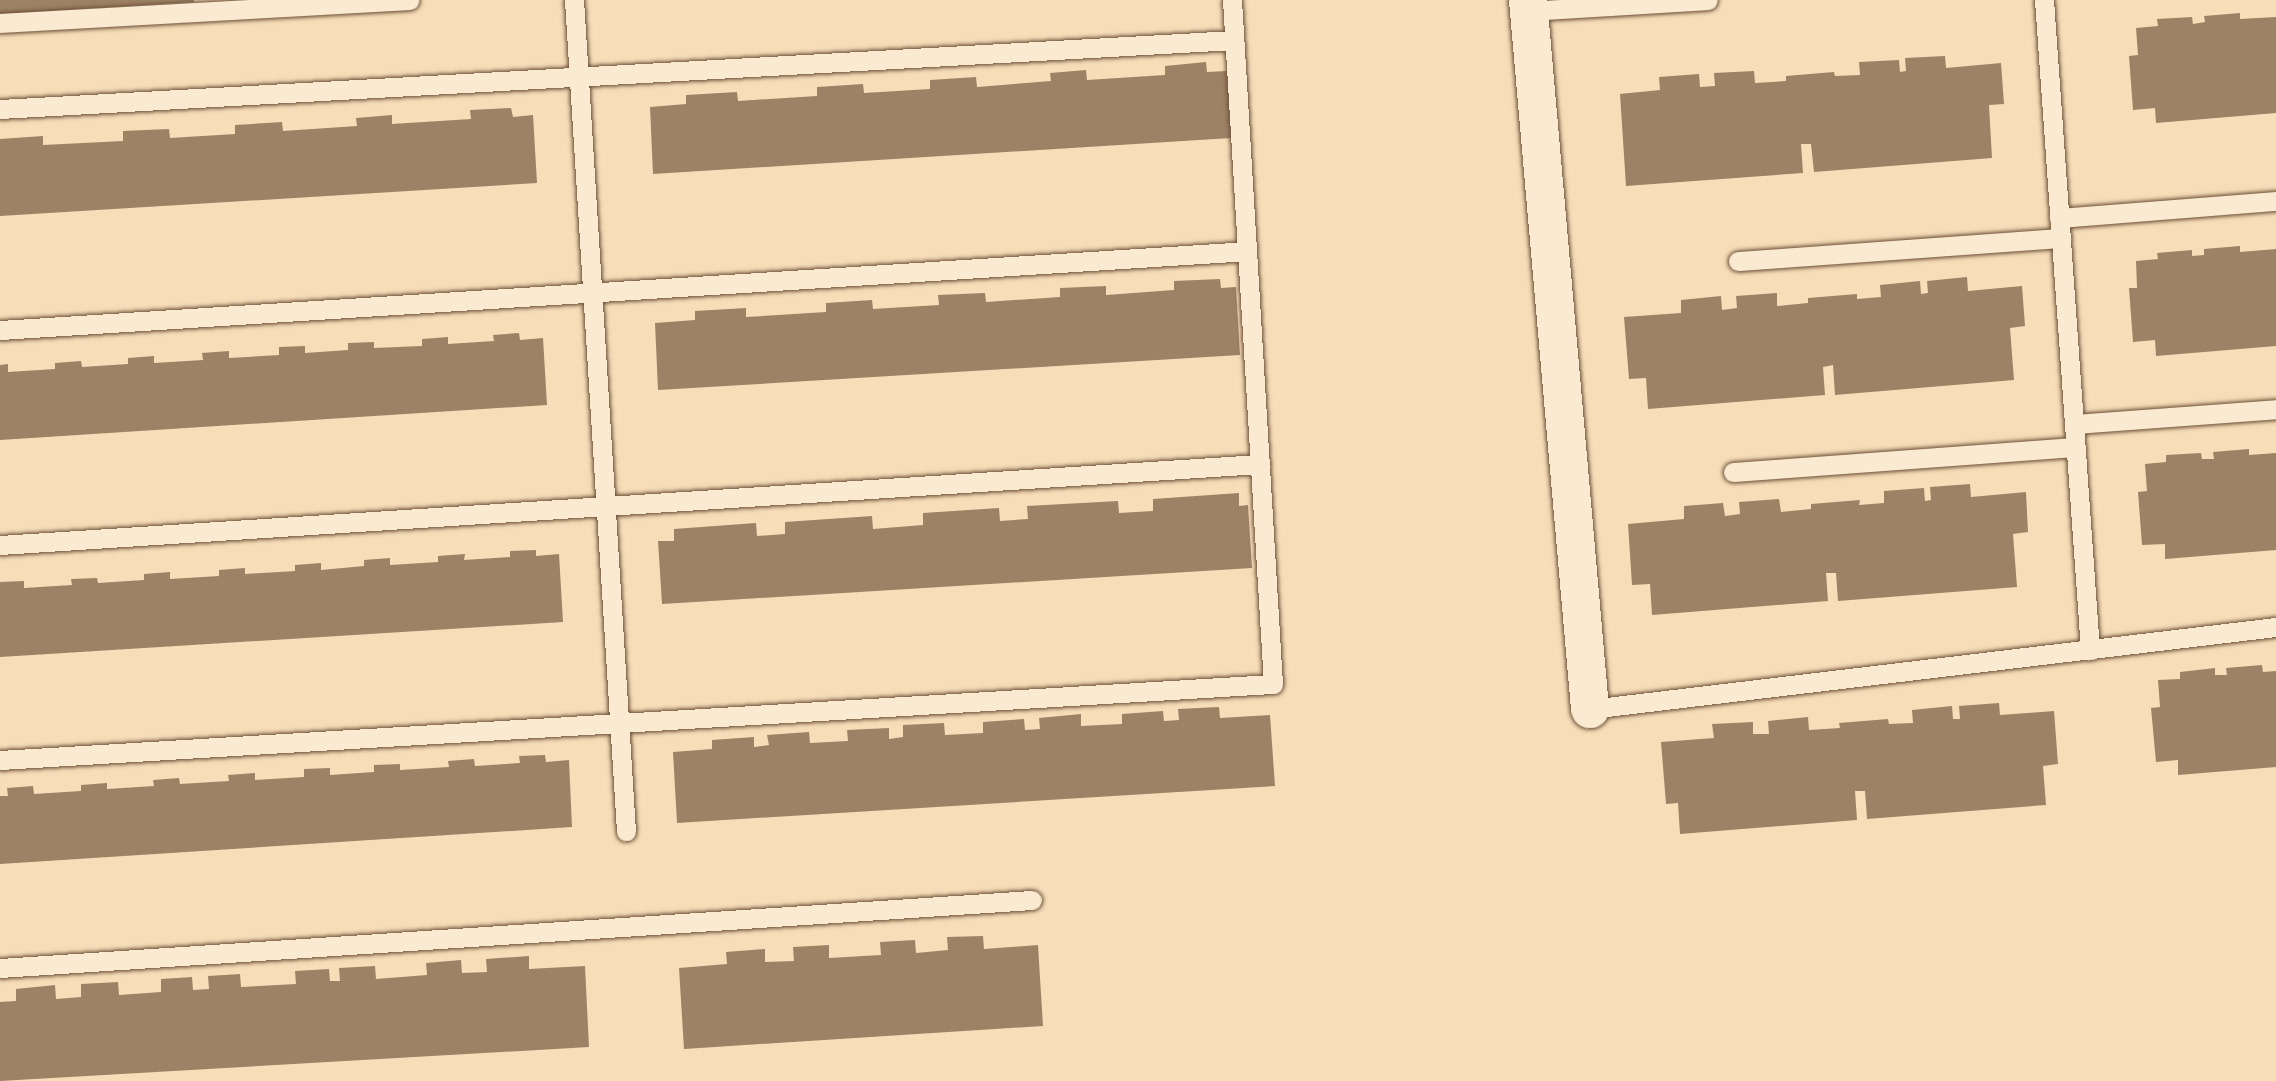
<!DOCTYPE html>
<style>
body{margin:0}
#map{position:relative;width:2276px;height:1081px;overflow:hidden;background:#f7deb9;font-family:"IM FELL Great Primer",serif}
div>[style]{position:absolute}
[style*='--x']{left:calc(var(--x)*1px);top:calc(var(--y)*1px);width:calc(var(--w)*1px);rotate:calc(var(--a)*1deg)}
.building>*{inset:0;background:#9d8265}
.roads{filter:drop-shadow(0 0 2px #6b4e35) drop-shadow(0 0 2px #6b4e35)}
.service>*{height:19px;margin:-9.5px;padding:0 9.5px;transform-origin:9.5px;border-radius:9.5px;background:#faead2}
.minor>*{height:38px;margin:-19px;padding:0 19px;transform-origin:19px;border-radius:19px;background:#faead2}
span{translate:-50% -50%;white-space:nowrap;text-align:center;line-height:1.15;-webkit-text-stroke:5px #faead2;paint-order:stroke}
</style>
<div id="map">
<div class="building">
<i style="clip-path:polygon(0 0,194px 0,194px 2px,0 14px)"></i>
<i style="clip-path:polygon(2240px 13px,2240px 19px,2276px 17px,2276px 113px,2156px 123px,2155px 108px,2133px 110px,2129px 56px,2138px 55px,2136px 28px,2158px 26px,2157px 19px,2192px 17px,2193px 24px,2205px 22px,2204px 16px)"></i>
<i style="clip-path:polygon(1945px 56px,1946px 68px,2001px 63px,2004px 104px,1989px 105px,1992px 158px,1814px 172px,1811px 144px,1801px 144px,1803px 173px,1626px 186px,1620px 94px,1660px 90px,1659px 77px,1699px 74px,1700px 87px,1715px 86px,1714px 73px,1754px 71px,1755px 83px,1786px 81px,1786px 76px,1834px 72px,1835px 76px,1860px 75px,1859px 62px,1899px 60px,1900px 72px,1906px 71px,1905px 58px)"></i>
<i style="clip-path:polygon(1206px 62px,1207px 72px,1227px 71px,1231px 138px,653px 174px,650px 107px,686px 104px,686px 95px,737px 92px,738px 101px,817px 96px,817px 87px,863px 84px,864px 93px,930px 89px,930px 80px,976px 77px,977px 87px,1051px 81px,1050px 73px,1086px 70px,1087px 80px,1165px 75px,1165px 66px)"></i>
<i style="clip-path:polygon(511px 108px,513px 117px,533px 115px,537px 183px,0 216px,0 139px,43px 136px,43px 145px,123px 141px,123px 131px,169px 129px,170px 138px,235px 134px,235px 125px,282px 122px,283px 131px,357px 126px,356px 118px,392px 115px,392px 124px,471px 119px,470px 110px)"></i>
<i style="clip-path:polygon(2240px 246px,2240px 252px,2276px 249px,2276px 346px,2156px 356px,2155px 340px,2133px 342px,2129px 288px,2137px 288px,2136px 261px,2158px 259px,2157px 253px,2192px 250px,2192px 256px,2204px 255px,2204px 249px)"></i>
<i style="clip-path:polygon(1967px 277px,1968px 291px,2022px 286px,2025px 326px,2010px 328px,2014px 380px,1835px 395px,1833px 365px,1823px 367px,1825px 395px,1648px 409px,1646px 378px,1629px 379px,1624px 317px,1681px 313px,1681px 300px,1721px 296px,1722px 310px,1737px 308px,1736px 296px,1777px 293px,1777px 306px,1808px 303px,1808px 298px,1857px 294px,1857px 299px,1881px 297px,1880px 285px,1920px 281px,1921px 294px,1928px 293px,1927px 281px)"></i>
<i style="clip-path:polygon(1220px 279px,1221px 288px,1236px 287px,1240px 355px,658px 390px,655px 323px,695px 320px,695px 311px,746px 308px,746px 317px,826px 312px,826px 303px,872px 300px,873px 309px,939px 305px,938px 295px,985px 293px,986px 302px,1060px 297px,1060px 288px,1106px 286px,1106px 295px,1174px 290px,1174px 281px)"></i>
<i style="clip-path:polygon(519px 333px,520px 340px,543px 338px,547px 405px,0 440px,0 365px,8px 364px,8px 372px,55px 369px,55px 363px,81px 361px,82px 367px,128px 364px,128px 358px,154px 356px,154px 363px,203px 360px,202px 353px,229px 351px,229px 358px,279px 355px,279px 347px,305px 346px,305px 353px,348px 350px,348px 343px,374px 342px,374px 348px,422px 346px,422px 339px,448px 337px,448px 344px,494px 341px,493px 335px)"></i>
<i style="clip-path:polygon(2249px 449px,2249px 455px,2276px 453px,2276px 550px,2165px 559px,2165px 544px,2142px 545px,2138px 492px,2147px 491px,2145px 464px,2166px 462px,2166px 455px,2201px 453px,2202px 459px,2214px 459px,2213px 452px)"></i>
<i style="clip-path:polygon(1970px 484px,1971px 497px,2026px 492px,2028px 532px,2013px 534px,2017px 587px,1838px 601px,1836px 573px,1826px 573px,1828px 601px,1652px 615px,1650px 584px,1632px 585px,1628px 524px,1684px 519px,1684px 506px,1723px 503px,1725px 516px,1740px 514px,1739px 502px,1779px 499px,1781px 512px,1811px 509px,1811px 504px,1860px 500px,1859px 505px,1884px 503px,1884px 491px,1924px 488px,1925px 501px,1931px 500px,1930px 487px)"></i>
<i style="clip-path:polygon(1239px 493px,1239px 506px,1248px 505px,1252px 568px,662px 604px,658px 541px,674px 541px,674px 529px,756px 523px,757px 536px,785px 534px,785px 522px,872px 516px,873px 529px,923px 525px,923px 513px,999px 508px,1000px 521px,1028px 519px,1027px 506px,1118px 501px,1119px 513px,1153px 511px,1153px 499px)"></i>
<i style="clip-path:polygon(536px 550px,536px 556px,559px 554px,563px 622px,0 657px,0 582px,24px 581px,24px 588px,72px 585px,71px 579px,97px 578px,98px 583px,144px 580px,144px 574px,170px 572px,170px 579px,219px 576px,219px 570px,245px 568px,245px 574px,295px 571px,295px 565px,321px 563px,321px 570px,364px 566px,364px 560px,390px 558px,390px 565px,438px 562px,438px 556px,465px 554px,464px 560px,510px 557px,510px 551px)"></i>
<i style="clip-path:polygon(2262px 665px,2263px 672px,2276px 671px,2276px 767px,2178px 775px,2178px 760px,2156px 762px,2151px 708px,2160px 707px,2158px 680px,2180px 679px,2180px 672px,2215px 668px,2215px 675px,2227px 675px,2226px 668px)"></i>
<i style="clip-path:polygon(1999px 703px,2000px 715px,2054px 711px,2058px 764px,2043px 766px,2046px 805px,1867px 819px,1865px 791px,1855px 791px,1857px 820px,1680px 834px,1678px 803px,1666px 804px,1661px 742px,1714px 738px,1712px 724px,1753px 722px,1753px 734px,1769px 734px,1768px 721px,1808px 717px,1809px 730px,1840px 728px,1839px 723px,1888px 719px,1889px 724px,1913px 723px,1912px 710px,1952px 706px,1953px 719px,1960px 719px,1959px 706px)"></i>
<i style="clip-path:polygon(1219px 707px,1220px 718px,1270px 715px,1275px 786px,677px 823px,673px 752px,712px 749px,712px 740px,754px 737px,754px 747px,769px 745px,767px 735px,809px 732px,810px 743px,848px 741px,847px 730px,889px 728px,889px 739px,903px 737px,903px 725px,944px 723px,945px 735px,983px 733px,983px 722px,1024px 719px,1025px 730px,1040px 729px,1039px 718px,1081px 714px,1081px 726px,1122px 724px,1122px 714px,1163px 711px,1164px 721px,1179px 720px,1178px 709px)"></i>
<i style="clip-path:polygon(545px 755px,546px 762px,569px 760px,572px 827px,0 864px,0 796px,8px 796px,7px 788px,33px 786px,34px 794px,81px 791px,81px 785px,107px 783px,107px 789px,154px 786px,153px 780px,179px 778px,180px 784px,229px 781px,228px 775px,255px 773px,255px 780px,304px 777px,304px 769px,330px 768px,330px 775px,374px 772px,374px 765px,400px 764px,400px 770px,449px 767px,448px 761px,474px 759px,475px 766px,520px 763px,519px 756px)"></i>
<i style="clip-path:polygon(983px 936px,984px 949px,1038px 945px,1043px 1026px,684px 1049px,679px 968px,727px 964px,726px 952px,765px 949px,765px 962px,794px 961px,793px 947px,829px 945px,829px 958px,881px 955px,880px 942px,915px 940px,916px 953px,948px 950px,947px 937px)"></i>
<i style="clip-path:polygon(529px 956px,529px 969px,585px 966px,589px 1047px,0 1081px,0 1002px,16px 1001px,16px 989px,55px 985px,56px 999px,81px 997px,81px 984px,118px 982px,119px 995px,161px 992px,161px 979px,192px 977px,193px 990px,209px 989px,208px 976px,240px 974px,241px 987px,296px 984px,295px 971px,329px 969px,330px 981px,340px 981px,339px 968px,375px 966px,376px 979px,427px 975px,426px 963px,461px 960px,462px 973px,487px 972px,486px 959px)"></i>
</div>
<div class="roads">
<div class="service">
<i style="--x:574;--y:0;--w:833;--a:86.42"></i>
<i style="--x:2044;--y:0;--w:652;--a:85.95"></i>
<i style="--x:1529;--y:11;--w:179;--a:-3.5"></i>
<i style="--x:0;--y:23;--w:410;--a:-3.2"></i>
<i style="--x:0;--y:109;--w:1236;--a:-3.2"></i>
<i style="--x:2059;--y:218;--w:218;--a:-4.5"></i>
<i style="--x:1738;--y:261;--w:324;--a:-4.1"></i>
<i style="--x:0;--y:330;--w:1249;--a:-3.62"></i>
<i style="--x:2074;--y:424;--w:203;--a:-4.2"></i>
<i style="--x:1733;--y:472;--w:343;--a:-4.2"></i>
<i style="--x:0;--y:545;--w:1263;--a:-3.68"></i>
<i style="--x:1590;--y:709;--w:691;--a:-6.82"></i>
<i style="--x:0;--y:760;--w:1275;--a:-3.42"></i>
<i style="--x:1273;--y:684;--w:685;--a:-93.43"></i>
<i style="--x:0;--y:968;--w:1034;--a:-3.77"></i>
</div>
<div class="minor">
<i style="--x:1528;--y:0;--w:712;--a:85"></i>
</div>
</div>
</div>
